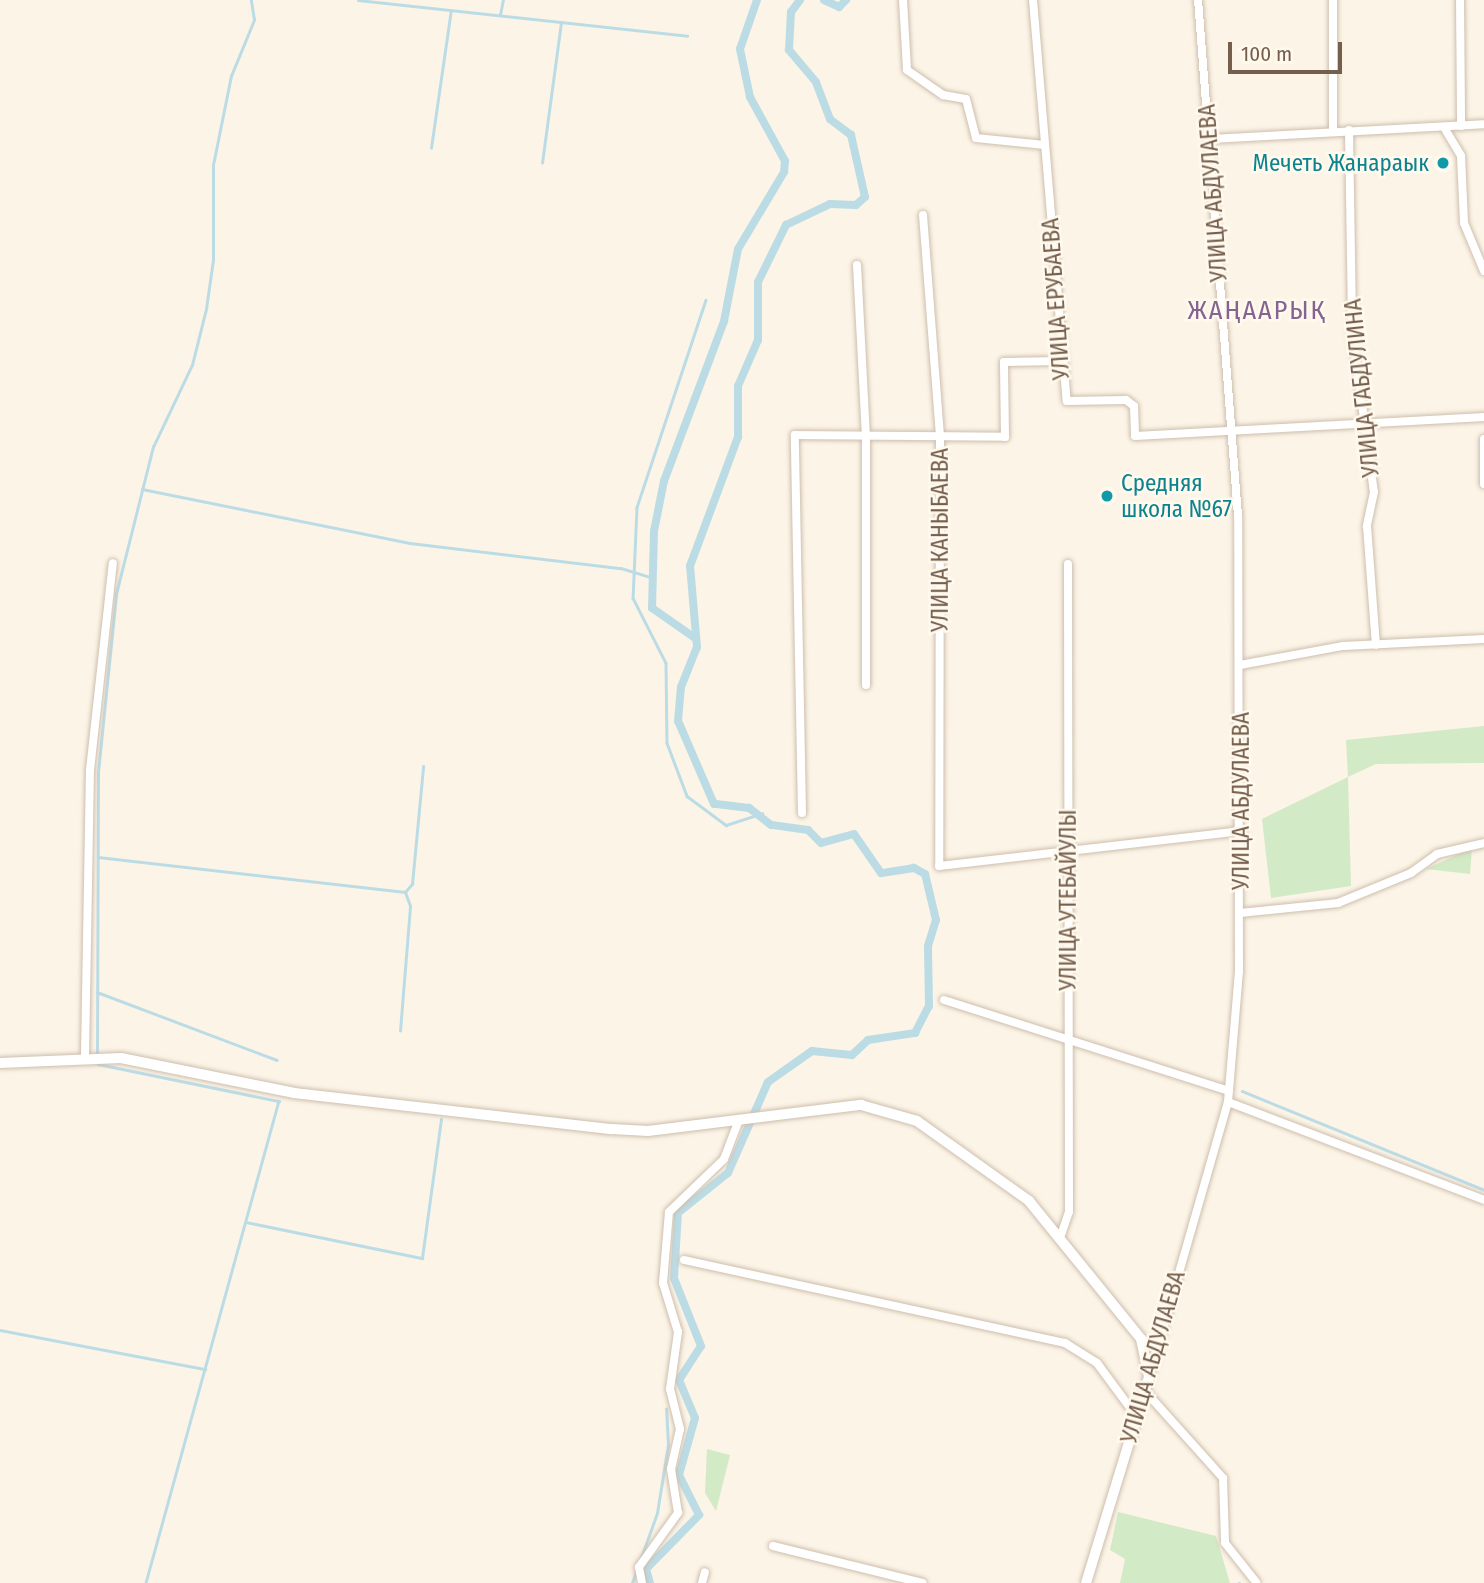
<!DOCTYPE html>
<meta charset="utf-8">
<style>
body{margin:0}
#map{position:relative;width:1484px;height:1583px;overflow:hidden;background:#fcf5e7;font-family:"Fira Sans Condensed",sans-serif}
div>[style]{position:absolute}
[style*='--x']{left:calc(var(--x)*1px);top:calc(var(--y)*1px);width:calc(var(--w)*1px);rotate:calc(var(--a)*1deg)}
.green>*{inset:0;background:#d2eac6}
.stream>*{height:2.5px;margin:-1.25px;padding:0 1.25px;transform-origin:1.25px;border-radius:1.25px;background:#bcdce5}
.canal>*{height:8px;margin:-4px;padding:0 4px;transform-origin:4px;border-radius:4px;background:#bcdce5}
.roads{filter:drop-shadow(0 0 2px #cebeae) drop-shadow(0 0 2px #cebeae)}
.street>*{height:8px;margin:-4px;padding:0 4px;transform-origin:4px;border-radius:4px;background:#fff}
.secondary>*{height:10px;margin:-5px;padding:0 5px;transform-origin:5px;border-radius:5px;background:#fff}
.dots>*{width:19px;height:19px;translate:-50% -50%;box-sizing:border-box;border:4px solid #fff9ee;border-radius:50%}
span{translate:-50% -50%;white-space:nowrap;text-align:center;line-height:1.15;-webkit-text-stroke:5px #fff9ee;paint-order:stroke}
.culture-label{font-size:23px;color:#0d838f}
.right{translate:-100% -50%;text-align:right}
.left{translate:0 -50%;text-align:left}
.street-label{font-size:23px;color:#755e4c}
.quarter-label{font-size:26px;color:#866491;letter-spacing:2px}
.scale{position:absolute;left:1228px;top:42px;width:114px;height:32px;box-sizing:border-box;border:4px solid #755e4c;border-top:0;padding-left:9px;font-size:21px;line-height:24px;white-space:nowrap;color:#755e4c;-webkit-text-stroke:5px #fff9ee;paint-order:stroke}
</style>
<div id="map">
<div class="green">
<i style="clip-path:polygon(1484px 726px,1484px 763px,1376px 764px,1348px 777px,1351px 886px,1271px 898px,1262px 819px,1348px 777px,1346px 740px)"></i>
<i style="clip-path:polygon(1472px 848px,1470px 874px,1426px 869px)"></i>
<i style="clip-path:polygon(707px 1449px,730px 1455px,716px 1511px,705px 1493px)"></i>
<i style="clip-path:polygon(1118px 1512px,1216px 1536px,1230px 1583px,1120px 1583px,1125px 1559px,1110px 1550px)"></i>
</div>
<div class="stream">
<i style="--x:358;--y:0;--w:331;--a:6.2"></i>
<i style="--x:500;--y:15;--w:15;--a:-79"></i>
<i style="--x:431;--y:148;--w:139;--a:-81.8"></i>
<i style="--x:542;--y:163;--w:142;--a:-82.3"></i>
<i style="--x:706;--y:300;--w:219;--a:108.4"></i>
<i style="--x:637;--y:508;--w:90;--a:92.5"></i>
<i style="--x:633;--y:598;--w:73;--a:63.1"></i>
<i style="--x:666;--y:663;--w:80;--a:89.3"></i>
<i style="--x:667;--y:743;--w:57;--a:69.3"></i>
<i style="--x:687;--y:796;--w:49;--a:36.6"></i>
<i style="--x:726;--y:825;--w:38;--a:-18"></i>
<i style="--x:142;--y:489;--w:273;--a:11.4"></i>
<i style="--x:410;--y:543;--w:212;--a:6.8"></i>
<i style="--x:621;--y:568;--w:34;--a:17"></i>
<i style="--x:98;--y:857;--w:309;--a:6.5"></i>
<i style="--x:405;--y:892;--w:11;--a:-49"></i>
<i style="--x:412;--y:884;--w:118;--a:-84.6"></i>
<i style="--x:97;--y:992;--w:192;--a:20.7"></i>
<i style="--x:400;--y:1031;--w:125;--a:-85.4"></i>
<i style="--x:410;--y:906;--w:15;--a:-110"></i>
<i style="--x:97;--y:1054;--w:282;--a:-89.8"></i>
<i style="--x:98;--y:772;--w:179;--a:-84.2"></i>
<i style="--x:116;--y:594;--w:152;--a:-75.9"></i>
<i style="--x:153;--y:447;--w:91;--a:-64.6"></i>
<i style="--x:192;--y:365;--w:58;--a:-76"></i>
<i style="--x:206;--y:309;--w:49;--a:-81.9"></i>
<i style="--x:213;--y:260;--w:95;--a:-90"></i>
<i style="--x:213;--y:165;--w:91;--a:-78.6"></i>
<i style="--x:231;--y:76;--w:61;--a:-67.7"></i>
<i style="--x:254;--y:20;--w:20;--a:-99"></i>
<i style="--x:98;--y:1064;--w:185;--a:11.6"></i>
<i style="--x:279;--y:1101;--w:500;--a:105.43"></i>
<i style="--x:1242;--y:1091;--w:261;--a:22.2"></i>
<i style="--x:246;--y:1222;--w:180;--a:11.6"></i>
<i style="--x:422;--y:1258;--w:140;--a:-82.2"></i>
<i style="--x:0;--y:1330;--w:209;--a:10.8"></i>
<i style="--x:632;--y:1583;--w:74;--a:-70.3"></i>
<i style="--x:657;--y:1513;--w:69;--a:-80.8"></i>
<i style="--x:668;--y:1445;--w:36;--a:-93"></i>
<i style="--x:1239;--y:1583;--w:1;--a:0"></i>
</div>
<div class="canal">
<i style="--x:824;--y:0;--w:17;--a:25"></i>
<i style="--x:839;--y:7;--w:10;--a:-45"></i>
<i style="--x:695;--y:638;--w:52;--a:-145.1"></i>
<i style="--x:652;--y:608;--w:77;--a:-88.5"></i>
<i style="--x:654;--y:531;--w:51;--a:-78.7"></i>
<i style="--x:664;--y:481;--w:171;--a:-69.4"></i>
<i style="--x:724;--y:321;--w:73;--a:-79"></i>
<i style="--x:738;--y:249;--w:90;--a:-59.1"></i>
<i style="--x:784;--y:172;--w:11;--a:-85"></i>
<i style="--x:785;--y:161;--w:73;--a:-118.7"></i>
<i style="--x:750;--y:97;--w:49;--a:-101.8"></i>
<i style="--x:740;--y:49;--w:52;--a:-70.9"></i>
<i style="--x:650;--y:1583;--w:15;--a:-106"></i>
<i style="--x:646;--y:1569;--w:76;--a:-45.5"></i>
<i style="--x:699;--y:1515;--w:45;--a:-116.6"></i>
<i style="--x:679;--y:1475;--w:59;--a:-74.3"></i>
<i style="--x:695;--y:1418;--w:41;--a:-112.8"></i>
<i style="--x:679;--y:1380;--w:40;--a:-57.1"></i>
<i style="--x:701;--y:1346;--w:73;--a:-111.7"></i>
<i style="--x:674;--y:1278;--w:65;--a:-86.5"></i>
<i style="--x:678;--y:1213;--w:64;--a:-38.7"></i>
<i style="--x:728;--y:1173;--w:99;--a:-66.3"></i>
<i style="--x:768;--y:1082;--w:54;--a:-35.2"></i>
<i style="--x:812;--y:1051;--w:40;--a:5.7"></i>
<i style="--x:852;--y:1055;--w:22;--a:-43"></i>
<i style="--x:868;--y:1040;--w:48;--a:-8.5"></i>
<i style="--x:915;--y:1033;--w:30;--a:-63"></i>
<i style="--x:929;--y:1006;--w:60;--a:-91"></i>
<i style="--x:928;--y:946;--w:27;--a:-73"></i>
<i style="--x:936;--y:920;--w:47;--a:-103.4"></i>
<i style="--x:925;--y:874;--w:13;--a:-151"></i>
<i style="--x:914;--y:868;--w:33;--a:171"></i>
<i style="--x:881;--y:873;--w:47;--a:-124.7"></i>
<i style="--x:854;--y:834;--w:34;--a:165"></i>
<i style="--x:821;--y:843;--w:18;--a:-135"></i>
<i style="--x:808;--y:830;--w:37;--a:-172"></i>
<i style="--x:771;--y:825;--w:28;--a:-142"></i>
<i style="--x:749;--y:808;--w:35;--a:-173"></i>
<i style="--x:714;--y:804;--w:90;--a:-113.4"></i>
<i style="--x:678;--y:721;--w:34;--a:-85"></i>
<i style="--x:681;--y:687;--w:43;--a:-68.2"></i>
<i style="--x:697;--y:647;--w:81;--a:-94.9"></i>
<i style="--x:690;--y:566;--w:138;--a:-69.6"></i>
<i style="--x:738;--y:437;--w:51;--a:-90"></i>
<i style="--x:738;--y:386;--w:50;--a:-66.5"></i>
<i style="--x:758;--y:340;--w:58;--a:-90"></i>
<i style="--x:758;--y:282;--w:64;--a:-63.8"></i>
<i style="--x:786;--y:225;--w:49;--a:-25.5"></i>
<i style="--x:830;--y:204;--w:26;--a:2"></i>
<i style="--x:856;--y:205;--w:12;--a:-42"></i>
<i style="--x:865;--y:197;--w:64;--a:-102.7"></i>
<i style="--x:851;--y:135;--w:26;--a:-143"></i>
<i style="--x:830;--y:119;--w:40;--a:-111"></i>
<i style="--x:816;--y:82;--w:42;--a:-130.2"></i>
<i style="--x:789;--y:50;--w:38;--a:-87"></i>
<i style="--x:791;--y:12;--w:15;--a:-53"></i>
</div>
<div class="roads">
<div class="street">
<i style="--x:903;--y:0;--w:70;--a:86.7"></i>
<i style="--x:907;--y:70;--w:44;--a:34.8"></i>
<i style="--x:943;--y:95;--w:23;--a:10"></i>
<i style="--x:966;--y:99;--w:40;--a:75.6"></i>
<i style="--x:976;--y:138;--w:69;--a:5.8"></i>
<i style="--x:1033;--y:0;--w:402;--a:85.2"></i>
<i style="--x:1067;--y:401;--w:59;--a:-1"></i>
<i style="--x:1126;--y:400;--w:10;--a:37"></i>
<i style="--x:1134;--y:406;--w:30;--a:88"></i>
<i style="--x:1135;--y:436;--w:350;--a:-3.1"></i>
<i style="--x:1460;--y:0;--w:126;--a:89.5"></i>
<i style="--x:1445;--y:129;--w:31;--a:59"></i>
<i style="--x:1461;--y:156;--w:67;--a:87.4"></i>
<i style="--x:1464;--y:223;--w:52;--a:67.4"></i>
<i style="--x:1349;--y:130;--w:200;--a:89.1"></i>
<i style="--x:1352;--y:330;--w:163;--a:82.3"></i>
<i style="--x:1374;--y:492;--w:35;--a:102"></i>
<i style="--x:1367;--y:526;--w:119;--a:85.7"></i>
<i style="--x:1333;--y:131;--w:131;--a:-90"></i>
<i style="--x:1210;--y:139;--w:274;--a:-3.1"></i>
<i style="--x:923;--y:215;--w:223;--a:85.6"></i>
<i style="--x:940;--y:437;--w:429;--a:90.1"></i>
<i style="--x:939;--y:866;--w:305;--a:-6.6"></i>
<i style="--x:857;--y:265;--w:171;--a:87"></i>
<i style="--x:866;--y:436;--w:249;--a:90"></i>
<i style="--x:1484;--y:439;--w:45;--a:90"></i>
<i style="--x:1240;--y:665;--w:105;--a:-10.5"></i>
<i style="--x:1343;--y:646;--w:141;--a:-2.8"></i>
<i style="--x:802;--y:813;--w:378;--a:-91.1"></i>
<i style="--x:795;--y:435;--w:210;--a:0.5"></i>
<i style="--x:1005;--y:437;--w:75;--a:-90.8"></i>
<i style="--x:1004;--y:362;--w:56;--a:-1"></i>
<i style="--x:1240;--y:913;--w:99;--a:-5.8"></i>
<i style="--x:1338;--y:903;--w:79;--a:-22.3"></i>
<i style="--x:1411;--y:873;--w:32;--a:-36"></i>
<i style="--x:1437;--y:854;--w:48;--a:-13.2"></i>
<i style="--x:944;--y:1000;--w:299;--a:17.7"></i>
<i style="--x:85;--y:1055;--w:285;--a:-89"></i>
<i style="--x:90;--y:770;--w:208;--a:-83.7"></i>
<i style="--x:1228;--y:1102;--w:274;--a:20.9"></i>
<i style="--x:1061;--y:1235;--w:24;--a:-71"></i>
<i style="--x:1069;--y:1212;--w:648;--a:-90.09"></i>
<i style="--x:684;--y:1260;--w:390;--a:12.3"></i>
<i style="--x:1065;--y:1343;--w:38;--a:32"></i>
<i style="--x:1097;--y:1363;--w:67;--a:53.5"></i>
<i style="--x:1150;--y:1374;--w:283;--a:-74"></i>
<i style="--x:1228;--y:1102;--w:131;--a:-85.2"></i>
<i style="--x:1239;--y:971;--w:455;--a:-90.1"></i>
<i style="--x:1238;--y:516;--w:518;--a:-94.43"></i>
<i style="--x:1145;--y:1391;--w:117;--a:48.1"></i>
<i style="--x:1223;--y:1478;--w:65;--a:88.2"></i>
<i style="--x:1225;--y:1543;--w:50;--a:51.5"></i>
<i style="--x:773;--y:1546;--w:154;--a:13.9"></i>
<i style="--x:642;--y:1583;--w:16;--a:-101"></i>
<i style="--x:639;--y:1567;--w:67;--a:-54.2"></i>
<i style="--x:678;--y:1513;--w:45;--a:-99"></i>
<i style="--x:671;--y:1469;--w:41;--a:-77.3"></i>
<i style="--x:680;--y:1429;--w:41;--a:-104"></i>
<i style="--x:670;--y:1389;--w:58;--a:-82"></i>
<i style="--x:678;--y:1332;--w:51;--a:-107"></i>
<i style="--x:663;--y:1283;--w:71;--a:-85.2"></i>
<i style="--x:669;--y:1212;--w:76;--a:-43.9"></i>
<i style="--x:724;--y:1159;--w:42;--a:-69"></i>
<i style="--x:702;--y:1583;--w:11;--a:-75"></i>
</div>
<div class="secondary">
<i style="--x:0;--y:1063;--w:121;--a:-2.4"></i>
<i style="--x:121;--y:1058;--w:177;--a:11.4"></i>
<i style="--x:294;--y:1093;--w:320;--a:6.5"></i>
<i style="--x:612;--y:1129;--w:36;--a:3"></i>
<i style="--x:648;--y:1131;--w:215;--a:-7"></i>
<i style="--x:861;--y:1105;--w:58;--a:15.9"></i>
<i style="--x:917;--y:1121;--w:138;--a:35.5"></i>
<i style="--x:1029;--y:1201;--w:178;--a:50.9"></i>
<i style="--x:1141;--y:1339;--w:39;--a:78"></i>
<i style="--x:1149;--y:1377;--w:215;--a:107"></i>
</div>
</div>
<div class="dots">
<i style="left:1443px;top:163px;background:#0f9aa8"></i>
<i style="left:1107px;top:496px;background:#0f9aa8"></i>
</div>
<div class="culture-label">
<span class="right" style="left:1429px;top:163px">Мечеть Жанараык</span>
<span class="left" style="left:1121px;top:496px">Средняя<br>школа №67</span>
</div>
<div class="street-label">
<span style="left:1213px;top:193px;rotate:-94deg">УЛИЦА АБДУЛАЕВА</span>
<span style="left:1056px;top:299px;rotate:-94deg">УЛИЦА ЕРУБАЕВА</span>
<span style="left:1362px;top:388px;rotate:-96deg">УЛИЦА ГАБДУЛИНА</span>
<span style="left:940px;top:540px;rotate:-90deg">УЛИЦА КАНЫБАЕВА</span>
<span style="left:1241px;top:801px;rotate:-90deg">УЛИЦА АБДУЛАЕВА</span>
<span style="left:1068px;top:900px;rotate:-90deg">УЛИЦА УТЕБАЙУЛЫ</span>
<span style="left:1153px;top:1357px;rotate:-74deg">УЛИЦА АБДУЛАЕВА</span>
</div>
<div class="quarter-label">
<span style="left:1257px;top:311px">ЖАҢААРЫҚ</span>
</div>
<div class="scale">100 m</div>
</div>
